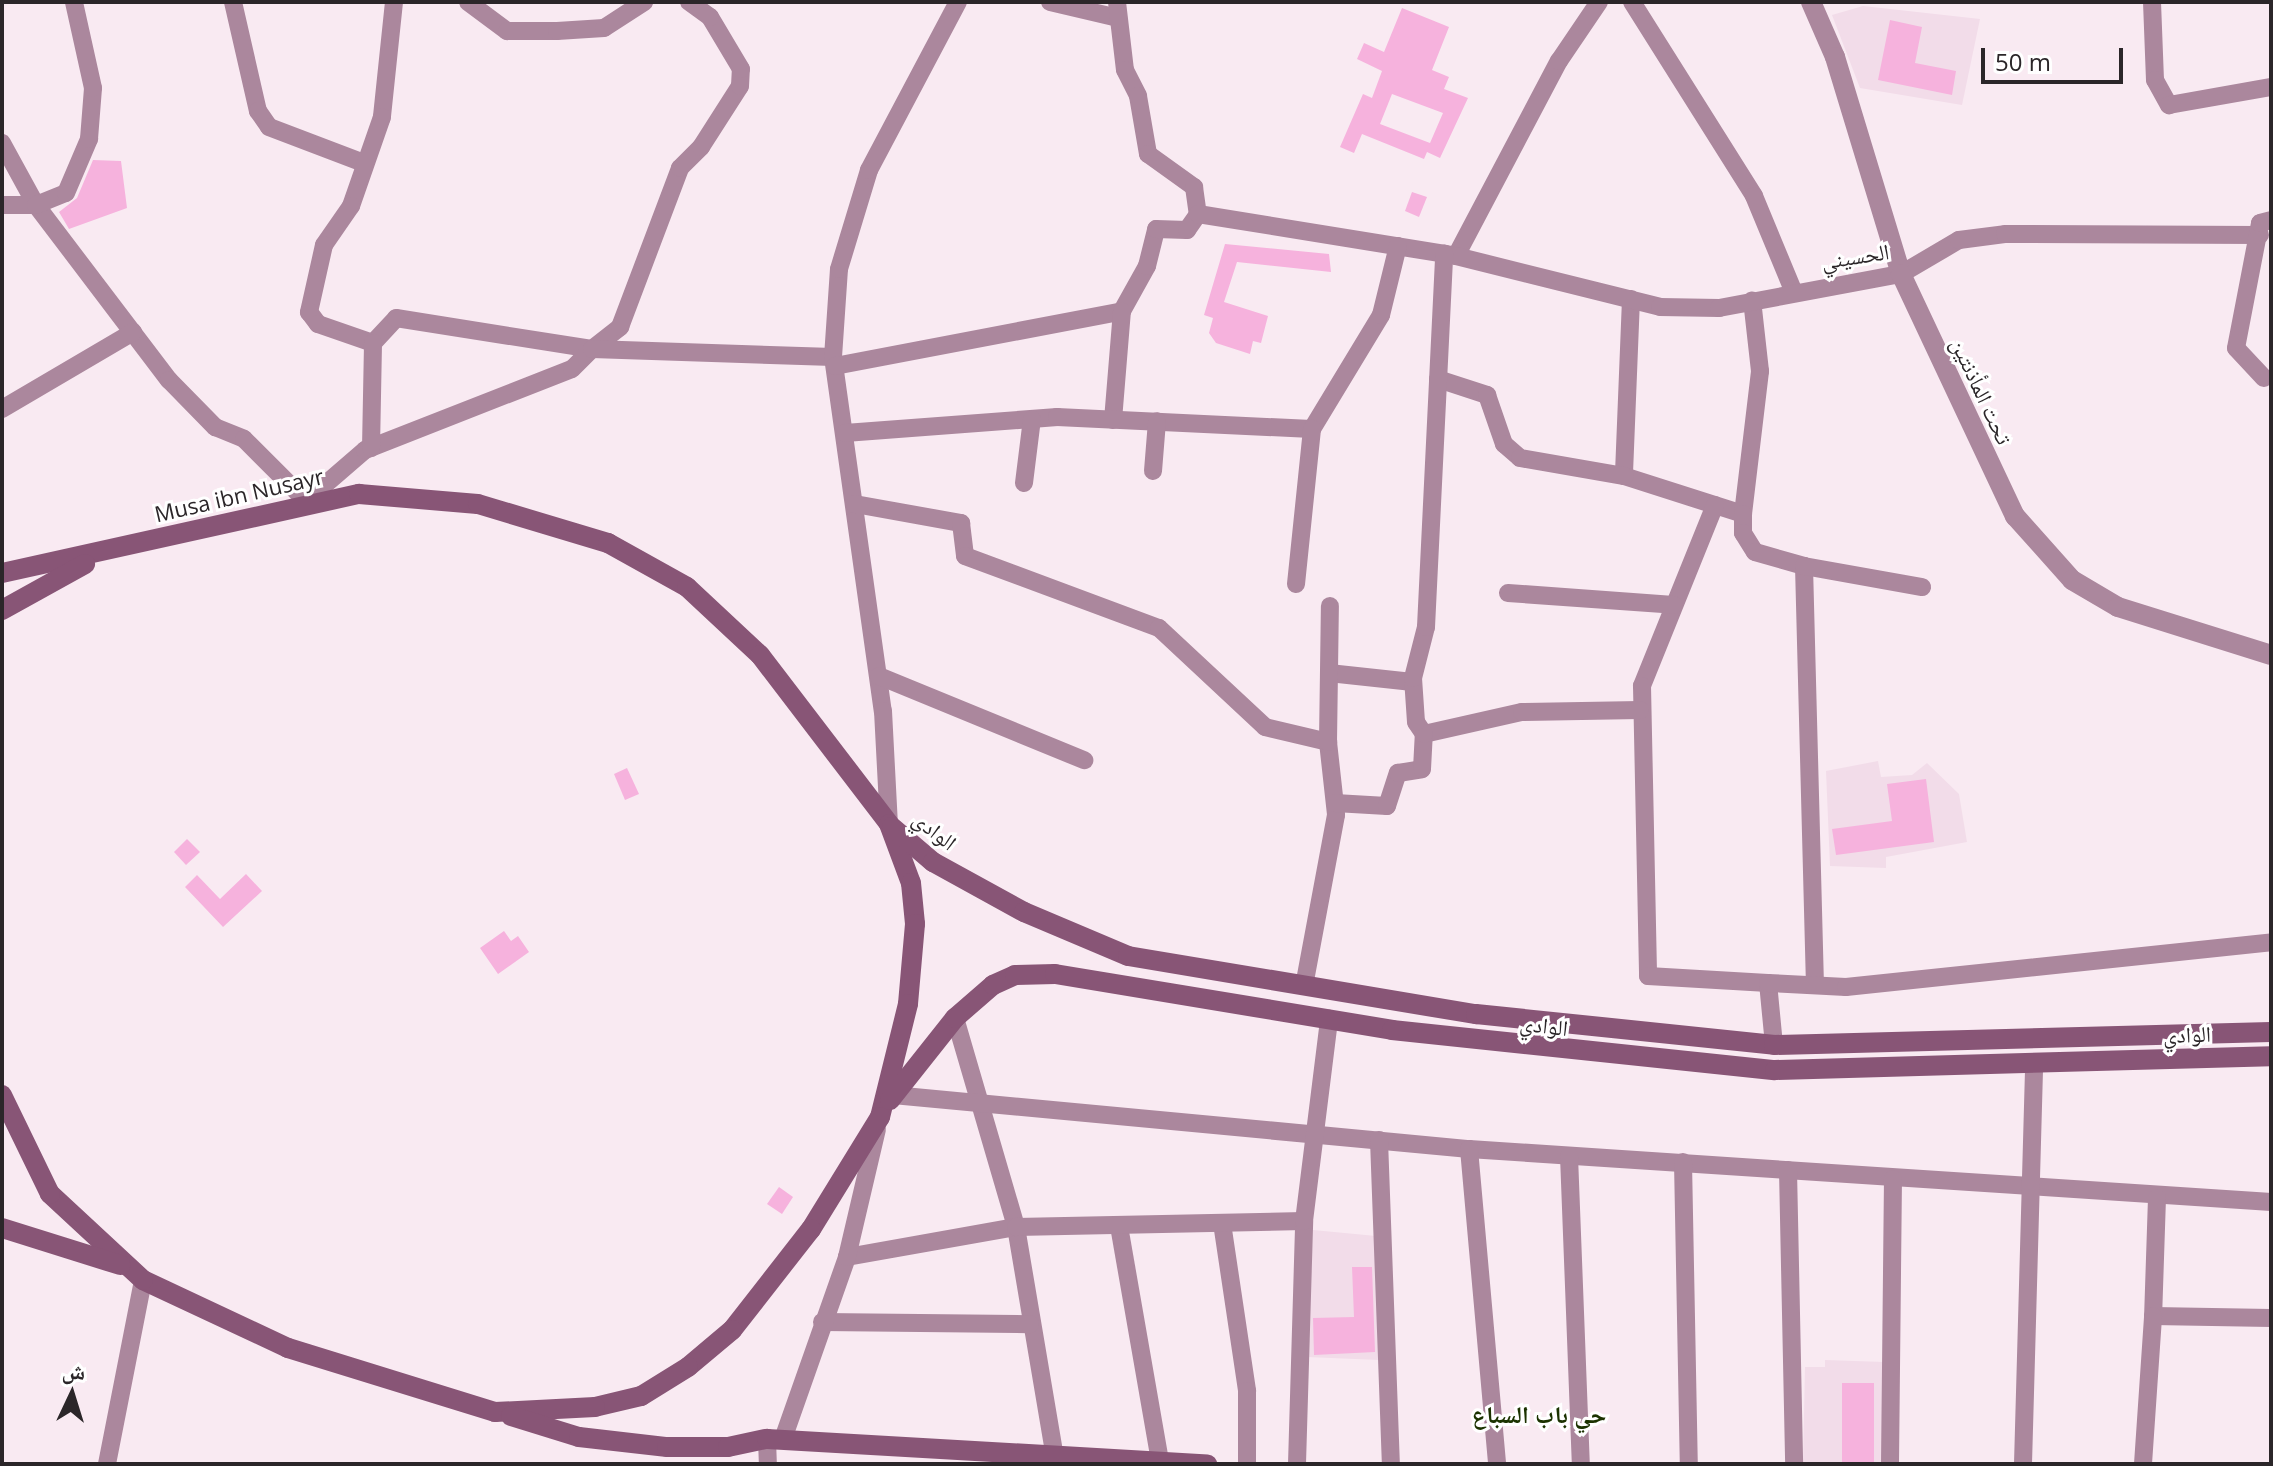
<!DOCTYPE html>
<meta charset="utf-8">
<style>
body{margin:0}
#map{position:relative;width:2273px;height:1466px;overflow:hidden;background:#f9eaf2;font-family:"Open Sans","Noto Naskh Arabic",sans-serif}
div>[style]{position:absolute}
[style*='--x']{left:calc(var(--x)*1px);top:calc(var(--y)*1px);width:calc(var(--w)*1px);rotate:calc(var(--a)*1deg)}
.built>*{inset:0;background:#f2dce9}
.building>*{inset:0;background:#f6b2dd}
.minor>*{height:18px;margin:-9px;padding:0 9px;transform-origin:9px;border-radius:9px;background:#ab879d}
.tertiary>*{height:20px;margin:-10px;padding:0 10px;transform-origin:10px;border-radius:10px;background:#ab879d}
.secondary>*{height:20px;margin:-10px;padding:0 10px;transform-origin:10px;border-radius:10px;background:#885576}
span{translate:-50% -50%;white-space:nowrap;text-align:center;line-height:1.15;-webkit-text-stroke:6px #fff;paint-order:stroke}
.street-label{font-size:22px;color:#2b2629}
.neighbourhood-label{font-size:24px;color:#1b3200;font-weight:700}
.frame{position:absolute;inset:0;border:4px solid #2b2629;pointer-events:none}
.north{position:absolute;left:32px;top:1354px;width:80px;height:80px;-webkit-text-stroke:6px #fff;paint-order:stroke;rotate:4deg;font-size:22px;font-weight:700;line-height:32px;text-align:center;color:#2b2629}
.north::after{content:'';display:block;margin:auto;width:28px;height:36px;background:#2b2629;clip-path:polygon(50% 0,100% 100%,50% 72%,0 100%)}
.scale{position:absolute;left:1981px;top:48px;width:142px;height:36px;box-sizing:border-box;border:4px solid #2b2629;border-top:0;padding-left:10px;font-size:24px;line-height:28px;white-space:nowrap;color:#2b2629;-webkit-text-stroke:6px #fff;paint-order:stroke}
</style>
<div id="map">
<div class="built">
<i style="clip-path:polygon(1863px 6px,1980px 19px,1962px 105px,1860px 88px,1832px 15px)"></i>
<i style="clip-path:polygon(1878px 761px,1881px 777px,1912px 775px,1927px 763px,1959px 794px,1967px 842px,1886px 857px,1886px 868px,1830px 866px,1826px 771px)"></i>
<i style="clip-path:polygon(1313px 1230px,1376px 1236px,1379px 1360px,1307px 1357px)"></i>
<i style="clip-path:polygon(1825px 1360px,1884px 1362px,1882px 1464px,1803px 1464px,1805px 1367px,1825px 1367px)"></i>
</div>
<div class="building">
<i style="clip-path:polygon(evenodd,1402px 8px,1449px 27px,1432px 70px,1449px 77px,1444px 89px,1468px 98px,1440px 158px,1427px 152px,1424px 159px,1362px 134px,1354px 153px,1340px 147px,1363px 94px,1372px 98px,1382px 71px,1357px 59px,1364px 43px,1384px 52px,1402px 8px,1392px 94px,1443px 113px,1430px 143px,1380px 124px,1392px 94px)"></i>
<i style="clip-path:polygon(1890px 20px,1922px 27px,1915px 63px,1956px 71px,1952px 95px,1878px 80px)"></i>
<i style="clip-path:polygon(93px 160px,121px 161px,127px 208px,69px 229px,59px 212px,77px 198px)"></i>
<i style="clip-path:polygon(1412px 192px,1427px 197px,1419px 217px,1405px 211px)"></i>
<i style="clip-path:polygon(1225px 244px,1329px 254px,1331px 272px,1237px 262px,1224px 302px,1268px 316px,1261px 343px,1253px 341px,1250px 354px,1216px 343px,1209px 333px,1213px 318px,1204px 315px)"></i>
<i style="clip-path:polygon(627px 768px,639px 794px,625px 800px,614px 774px)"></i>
<i style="clip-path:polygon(1926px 779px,1934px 842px,1836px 855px,1832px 829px,1892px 821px,1887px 784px)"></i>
<i style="clip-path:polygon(187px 839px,200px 852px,186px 865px,174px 852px)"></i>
<i style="clip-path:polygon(246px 874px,262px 891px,223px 927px,185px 887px,197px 875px,220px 899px)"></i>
<i style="clip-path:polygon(504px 931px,511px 941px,518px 936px,529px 952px,498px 974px,480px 948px)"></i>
<i style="clip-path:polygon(779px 1187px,793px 1197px,782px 1214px,767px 1204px)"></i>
<i style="clip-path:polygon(1352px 1267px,1372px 1267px,1375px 1352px,1314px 1355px,1313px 1318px,1354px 1317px)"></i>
<i style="clip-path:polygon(1842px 1383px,1874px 1383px,1874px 1464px,1842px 1464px)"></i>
</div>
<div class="minor">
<i style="--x:233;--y:2;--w:112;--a:77.1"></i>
<i style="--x:258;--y:111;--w:19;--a:55"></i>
<i style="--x:269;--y:127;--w:102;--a:20.8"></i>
<i style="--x:394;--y:2;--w:116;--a:96"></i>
<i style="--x:382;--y:117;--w:94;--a:109.2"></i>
<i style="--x:351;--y:206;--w:47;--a:124.7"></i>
<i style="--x:324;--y:245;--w:69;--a:102.6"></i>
<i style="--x:309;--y:312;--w:15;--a:53"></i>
<i style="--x:318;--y:324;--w:58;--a:19.1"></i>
<i style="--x:373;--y:343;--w:34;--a:-47"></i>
<i style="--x:396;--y:318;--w:198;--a:9"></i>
<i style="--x:592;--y:349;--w:36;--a:-38"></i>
<i style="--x:620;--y:327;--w:170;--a:-69.3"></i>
<i style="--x:680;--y:168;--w:30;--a:-45"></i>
<i style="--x:701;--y:147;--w:72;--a:-57.4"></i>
<i style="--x:740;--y:86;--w:17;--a:-87"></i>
<i style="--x:741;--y:69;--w:61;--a:-120.8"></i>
<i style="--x:710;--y:17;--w:26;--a:-144"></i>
<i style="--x:468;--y:2;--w:49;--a:36.6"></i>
<i style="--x:507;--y:31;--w:50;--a:0"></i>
<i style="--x:557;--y:31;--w:47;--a:-3.7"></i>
<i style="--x:604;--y:28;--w:48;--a:-33"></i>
<i style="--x:1050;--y:2;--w:70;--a:13.2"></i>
<i style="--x:1117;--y:2;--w:68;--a:83.3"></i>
<i style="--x:1125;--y:70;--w:29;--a:63"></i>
<i style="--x:1138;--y:96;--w:59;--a:80.2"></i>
<i style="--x:1148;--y:154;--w:57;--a:35.7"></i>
<i style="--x:1194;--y:187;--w:27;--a:82"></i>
<i style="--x:1632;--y:2;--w:229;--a:57.8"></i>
<i style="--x:1754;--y:196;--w:102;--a:67.5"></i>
<i style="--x:2152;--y:2;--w:78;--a:87.8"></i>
<i style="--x:2155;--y:80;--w:29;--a:61"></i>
<i style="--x:2169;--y:105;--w:104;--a:-10"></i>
<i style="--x:2;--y:143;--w:71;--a:61.3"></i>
<i style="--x:36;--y:205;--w:220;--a:52.8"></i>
<i style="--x:169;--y:380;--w:66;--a:45.6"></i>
<i style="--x:215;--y:427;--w:31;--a:22"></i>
<i style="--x:244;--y:439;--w:88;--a:45"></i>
<i style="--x:306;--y:501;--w:78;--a:-40.8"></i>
<i style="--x:365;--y:450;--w:222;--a:-21.4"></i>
<i style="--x:572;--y:369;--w:28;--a:-45"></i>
<i style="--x:592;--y:349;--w:241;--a:1.9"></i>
<i style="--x:833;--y:357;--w:358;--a:82"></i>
<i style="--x:883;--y:711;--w:113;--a:87"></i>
<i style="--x:2;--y:205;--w:34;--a:0"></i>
<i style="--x:36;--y:205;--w:32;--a:-22"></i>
<i style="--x:66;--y:193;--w:59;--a:-66.9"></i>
<i style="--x:89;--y:139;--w:51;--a:-85.5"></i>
<i style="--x:93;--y:88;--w:88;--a:-102.5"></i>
<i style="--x:1456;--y:256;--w:221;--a:-62.2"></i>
<i style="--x:1559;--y:61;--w:71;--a:-55.9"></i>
<i style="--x:1631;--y:299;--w:177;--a:92.3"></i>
<i style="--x:1624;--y:476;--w:125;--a:17.7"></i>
<i style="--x:1743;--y:514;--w:144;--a:-83.2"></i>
<i style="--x:1760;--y:371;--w:71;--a:-96.4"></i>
<i style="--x:833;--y:357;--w:88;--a:-86.1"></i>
<i style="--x:839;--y:269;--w:103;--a:-73.1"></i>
<i style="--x:869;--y:170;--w:190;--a:-62.1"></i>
<i style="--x:835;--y:366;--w:292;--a:-10.8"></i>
<i style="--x:1122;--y:311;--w:51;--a:-60.9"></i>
<i style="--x:1147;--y:266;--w:38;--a:-76"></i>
<i style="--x:1156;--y:229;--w:31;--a:2"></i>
<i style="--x:1187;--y:230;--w:19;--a:-55"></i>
<i style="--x:1198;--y:214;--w:261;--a:9.2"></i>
<i style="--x:1456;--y:256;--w:210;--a:14"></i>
<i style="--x:1660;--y:307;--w:59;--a:1"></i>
<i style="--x:1719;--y:308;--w:185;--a:-10.6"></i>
<i style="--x:1901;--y:274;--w:67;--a:-30.4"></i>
<i style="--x:1959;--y:240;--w:46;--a:-7.4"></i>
<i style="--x:2005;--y:234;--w:255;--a:0.2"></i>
<i style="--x:2264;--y:378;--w:41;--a:-133"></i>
<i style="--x:2236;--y:348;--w:127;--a:-79.1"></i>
<i style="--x:2260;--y:223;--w:11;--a:-15"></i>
<i style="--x:1438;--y:379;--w:52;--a:18.1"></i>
<i style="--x:1487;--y:395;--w:52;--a:70.9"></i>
<i style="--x:1504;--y:444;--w:21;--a:41"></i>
<i style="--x:1520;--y:458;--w:106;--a:9.8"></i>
<i style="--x:2;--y:409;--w:152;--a:-30.4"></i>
<i style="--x:1113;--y:420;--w:109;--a:-85.3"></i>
<i style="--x:845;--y:433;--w:213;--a:-4.3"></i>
<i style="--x:1057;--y:417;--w:255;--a:2.7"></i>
<i style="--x:1312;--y:429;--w:133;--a:-58.8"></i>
<i style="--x:1381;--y:315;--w:71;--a:-76.2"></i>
<i style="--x:371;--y:448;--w:105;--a:-88.9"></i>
<i style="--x:1153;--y:471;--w:50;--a:-85.4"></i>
<i style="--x:1024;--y:483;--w:64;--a:-82.9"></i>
<i style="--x:855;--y:504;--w:108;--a:10.2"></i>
<i style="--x:961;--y:523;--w:33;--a:83"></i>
<i style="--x:965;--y:556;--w:207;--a:20.4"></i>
<i style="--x:1159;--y:628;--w:145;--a:43"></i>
<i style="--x:1265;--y:727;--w:65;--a:13.4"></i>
<i style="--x:1328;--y:742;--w:73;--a:83.7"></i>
<i style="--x:1336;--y:815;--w:174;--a:100.6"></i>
<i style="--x:1715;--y:505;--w:195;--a:112"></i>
<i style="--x:1642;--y:686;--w:290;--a:88.8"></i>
<i style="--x:1648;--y:976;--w:120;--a:3.3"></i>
<i style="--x:1743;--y:514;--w:19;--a:90"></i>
<i style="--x:1743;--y:533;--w:22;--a:58"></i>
<i style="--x:1755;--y:552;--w:51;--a:15.9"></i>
<i style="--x:1804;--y:566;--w:419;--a:88.5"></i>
<i style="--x:1804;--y:566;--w:120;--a:10.1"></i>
<i style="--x:1296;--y:584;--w:156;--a:-84.1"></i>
<i style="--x:1508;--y:593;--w:166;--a:4.1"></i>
<i style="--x:1329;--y:673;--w:84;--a:6.1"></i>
<i style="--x:879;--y:676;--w:222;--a:22.3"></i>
<i style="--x:1424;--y:734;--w:100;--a:-12.7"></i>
<i style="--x:1522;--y:712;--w:118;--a:-1"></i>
<i style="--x:1328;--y:742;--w:136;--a:-89.2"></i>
<i style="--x:1335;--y:803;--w:52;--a:3.3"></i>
<i style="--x:1387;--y:806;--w:35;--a:-72"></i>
<i style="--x:1398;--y:773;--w:24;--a:-9"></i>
<i style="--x:1422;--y:769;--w:35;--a:-87"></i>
<i style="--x:1424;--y:734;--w:14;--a:-124"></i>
<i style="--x:1416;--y:722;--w:44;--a:-93.9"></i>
<i style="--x:1413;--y:678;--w:53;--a:-75.7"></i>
<i style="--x:1426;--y:627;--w:374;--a:-87.2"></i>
<i style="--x:955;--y:1018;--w:218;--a:73.7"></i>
<i style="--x:1016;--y:1227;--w:240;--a:80.4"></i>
<i style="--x:1774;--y:1045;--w:62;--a:-95.5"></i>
<i style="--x:1768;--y:983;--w:78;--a:2.9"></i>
<i style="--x:1846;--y:987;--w:427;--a:-6"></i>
<i style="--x:893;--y:1095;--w:579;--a:5.36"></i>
<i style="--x:1469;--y:1149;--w:804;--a:3.78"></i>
<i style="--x:1379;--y:1140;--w:324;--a:87.9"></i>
<i style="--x:1469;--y:1149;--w:316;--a:84.9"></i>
<i style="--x:1569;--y:1156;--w:308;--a:87.8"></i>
<i style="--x:1683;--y:1162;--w:302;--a:88.9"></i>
<i style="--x:1788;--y:1170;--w:294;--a:88.8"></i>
<i style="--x:2157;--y:1198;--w:118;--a:91.9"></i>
<i style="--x:2153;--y:1316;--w:118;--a:1"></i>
<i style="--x:1222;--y:1223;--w:170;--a:81.5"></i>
<i style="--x:1247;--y:1391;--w:73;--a:90"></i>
<i style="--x:1119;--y:1226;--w:239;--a:80.1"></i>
<i style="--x:847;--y:1257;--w:172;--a:-10.1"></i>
<i style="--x:1016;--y:1227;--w:288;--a:-1.2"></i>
<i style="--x:822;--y:1322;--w:208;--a:0.6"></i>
<i style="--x:767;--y:1439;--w:25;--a:88"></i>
<i style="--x:783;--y:1439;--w:193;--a:-70.6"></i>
<i style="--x:847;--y:1257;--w:131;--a:-76.8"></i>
<i style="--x:107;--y:1464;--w:187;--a:-78.9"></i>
<i style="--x:1297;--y:1464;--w:243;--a:-88.3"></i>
<i style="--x:1304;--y:1221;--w:204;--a:-82.9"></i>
<i style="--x:1890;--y:1464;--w:285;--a:-89.4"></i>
<i style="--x:2023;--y:1464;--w:401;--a:-88.4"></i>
<i style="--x:2143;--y:1464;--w:148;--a:-86.1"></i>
</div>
<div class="tertiary">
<i style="--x:1811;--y:2;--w:60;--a:66.4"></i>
<i style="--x:1835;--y:57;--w:227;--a:73.1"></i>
<i style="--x:1901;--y:274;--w:268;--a:64.8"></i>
<i style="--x:2015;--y:516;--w:86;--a:48.3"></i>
<i style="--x:2072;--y:580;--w:53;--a:30.4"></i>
<i style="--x:2118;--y:607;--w:160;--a:17.4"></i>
</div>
<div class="secondary">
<i style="--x:2;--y:573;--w:366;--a:-12.5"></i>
<i style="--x:359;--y:494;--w:119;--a:4.8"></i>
<i style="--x:478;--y:504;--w:136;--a:16.7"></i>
<i style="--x:608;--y:543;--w:90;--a:29.1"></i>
<i style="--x:687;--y:587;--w:100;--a:43"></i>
<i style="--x:760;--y:655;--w:213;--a:52.6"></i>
<i style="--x:889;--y:824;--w:63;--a:69.6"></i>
<i style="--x:911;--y:883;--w:41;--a:84.4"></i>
<i style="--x:915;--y:924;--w:80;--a:95"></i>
<i style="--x:908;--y:1004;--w:116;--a:103.9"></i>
<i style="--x:880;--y:1117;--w:132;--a:121.6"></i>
<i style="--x:811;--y:1229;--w:128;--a:128"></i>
<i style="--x:732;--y:1330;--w:57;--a:139.9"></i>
<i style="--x:688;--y:1367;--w:55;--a:148.3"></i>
<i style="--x:641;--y:1396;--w:47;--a:166.6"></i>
<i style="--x:595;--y:1407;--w:100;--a:177.1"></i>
<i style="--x:495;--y:1412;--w:217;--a:-162.8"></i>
<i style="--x:288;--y:1348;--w:160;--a:-154.9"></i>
<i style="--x:143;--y:1280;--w:127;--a:-137.2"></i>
<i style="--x:50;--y:1194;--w:110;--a:-115.9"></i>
<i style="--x:2;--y:610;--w:95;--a:-29"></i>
<i style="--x:892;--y:827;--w:54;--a:40.5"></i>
<i style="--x:933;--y:862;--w:104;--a:28.8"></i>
<i style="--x:1024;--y:912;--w:113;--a:22.9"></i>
<i style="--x:1128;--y:956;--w:353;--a:9.5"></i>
<i style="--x:1476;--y:1014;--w:300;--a:5.9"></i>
<i style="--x:1774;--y:1045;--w:497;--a:-1.5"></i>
<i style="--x:890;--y:1100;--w:105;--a:-51.6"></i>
<i style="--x:955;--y:1018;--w:50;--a:-41"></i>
<i style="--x:993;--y:985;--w:24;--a:-24"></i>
<i style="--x:1015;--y:975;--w:40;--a:-1.4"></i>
<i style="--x:1055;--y:974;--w:342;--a:9.4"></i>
<i style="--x:1392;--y:1030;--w:385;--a:6"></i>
<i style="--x:1775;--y:1070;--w:496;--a:-1.6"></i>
<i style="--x:2;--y:1228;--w:124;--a:17.4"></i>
<i style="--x:511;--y:1416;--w:71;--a:17.2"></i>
<i style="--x:579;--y:1437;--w:89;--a:6.5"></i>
<i style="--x:667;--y:1447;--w:61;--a:0"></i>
<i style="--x:728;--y:1447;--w:40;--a:-12"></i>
<i style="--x:767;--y:1439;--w:441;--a:3.3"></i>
</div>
<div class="street-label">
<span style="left:1855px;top:256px;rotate:-9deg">الحسيني</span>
<span style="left:1982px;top:391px;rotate:65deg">تحت المأذنتين</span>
<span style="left:239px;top:495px;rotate:-13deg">Musa ibn Nusayr</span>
<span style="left:935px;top:830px;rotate:38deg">الوادي</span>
<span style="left:1544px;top:1025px;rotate:7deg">الوادي</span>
<span style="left:2187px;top:1034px;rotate:-2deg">الوادي</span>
</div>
<div class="neighbourhood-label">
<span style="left:1539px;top:1414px">حي باب السباع</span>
</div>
<div class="frame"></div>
<div class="north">ش</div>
<div class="scale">50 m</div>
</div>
